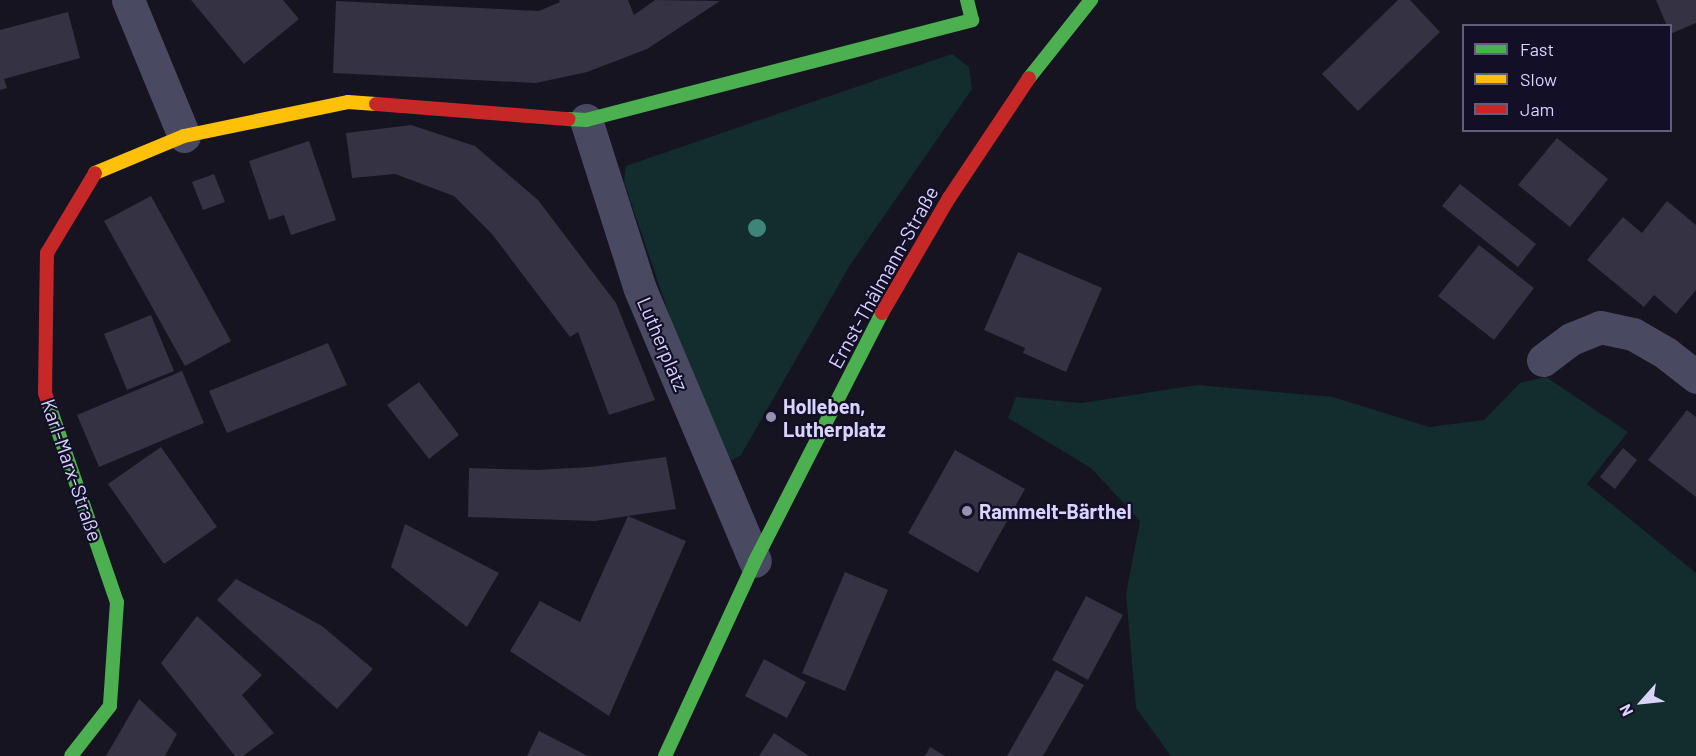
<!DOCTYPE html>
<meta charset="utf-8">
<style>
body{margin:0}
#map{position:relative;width:1696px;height:756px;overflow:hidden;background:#161421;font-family:Barlow,sans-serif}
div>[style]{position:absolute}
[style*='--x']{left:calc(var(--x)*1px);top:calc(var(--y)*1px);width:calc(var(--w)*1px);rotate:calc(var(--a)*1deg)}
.green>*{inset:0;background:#132c2d}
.building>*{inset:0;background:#343243}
.street>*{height:33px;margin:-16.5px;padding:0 16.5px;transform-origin:16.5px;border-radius:16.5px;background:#4a4962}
.fast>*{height:14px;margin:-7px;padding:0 7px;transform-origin:7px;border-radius:7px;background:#4caf50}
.slow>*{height:14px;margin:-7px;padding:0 7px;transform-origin:7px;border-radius:7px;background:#ffc107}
.jam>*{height:14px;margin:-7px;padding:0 7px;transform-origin:7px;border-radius:7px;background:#c62828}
.trees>*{width:18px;height:18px;margin:-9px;border-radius:50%;background:#3e8478}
.dots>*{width:16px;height:16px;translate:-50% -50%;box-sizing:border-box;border:3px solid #130f26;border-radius:50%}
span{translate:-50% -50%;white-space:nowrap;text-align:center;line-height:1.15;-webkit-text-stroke:4.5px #130f26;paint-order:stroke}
.street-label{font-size:20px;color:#d9d4ff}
.poi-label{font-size:20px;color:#d9d4ff;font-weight:700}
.left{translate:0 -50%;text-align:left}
.legend{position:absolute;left:1462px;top:24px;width:210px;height:108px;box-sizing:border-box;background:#130f26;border:2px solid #625e7d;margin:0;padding:8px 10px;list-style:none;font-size:18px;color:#d9d4ff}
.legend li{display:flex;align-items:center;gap:12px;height:30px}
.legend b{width:30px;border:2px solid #625e7d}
.north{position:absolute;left:1612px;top:672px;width:60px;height:60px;-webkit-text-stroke:4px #130f26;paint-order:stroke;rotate:243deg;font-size:16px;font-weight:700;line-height:24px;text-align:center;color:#d9d4ff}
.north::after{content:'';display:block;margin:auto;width:21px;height:27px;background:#d9d4ff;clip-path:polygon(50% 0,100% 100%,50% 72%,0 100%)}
</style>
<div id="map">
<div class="green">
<i style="clip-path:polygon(952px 54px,969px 67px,972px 89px,850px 265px,741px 455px,732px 460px,724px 453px,671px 320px,624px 182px,626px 166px)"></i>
<i style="clip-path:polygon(1546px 377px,1628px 432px,1587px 484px,1696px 573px,1696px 756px,1171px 756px,1136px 708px,1126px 594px,1140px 521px,1091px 468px,1008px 418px,1016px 397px,1081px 403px,1197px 385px,1333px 397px,1429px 427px,1484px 420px,1520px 383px)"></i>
</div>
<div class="building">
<i style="clip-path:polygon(191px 0,283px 0,299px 19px,244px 64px)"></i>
<i style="clip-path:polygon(559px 0,628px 0,634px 15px,655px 0,720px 1px,647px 49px,587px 72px,536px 83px,333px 73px,336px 1px,539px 11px,560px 2px)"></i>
<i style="clip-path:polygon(1398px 0,1410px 0,1440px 32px,1358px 111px,1322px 74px)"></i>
<i style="clip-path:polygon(1656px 0,1696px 0,1696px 23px,1670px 34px,1670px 26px,1667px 26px)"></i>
<i style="clip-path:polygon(68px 12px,80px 58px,4px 79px,7px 88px,0 90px,0 30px)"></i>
<i style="clip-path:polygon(411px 125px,475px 146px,538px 200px,616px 303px,655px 400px,609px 415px,578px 332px,570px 337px,492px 234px,454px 196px,395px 174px,352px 178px,346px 133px)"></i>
<i style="clip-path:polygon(1557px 138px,1608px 179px,1570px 227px,1518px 185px)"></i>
<i style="clip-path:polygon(309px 141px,336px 220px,291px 235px,284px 215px,269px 220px,249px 161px)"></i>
<i style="clip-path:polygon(214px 174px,225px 202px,203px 210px,192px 182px)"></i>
<i style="clip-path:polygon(1460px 184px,1536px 244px,1518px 267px,1442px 206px)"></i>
<i style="clip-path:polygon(151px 196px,231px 341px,185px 366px,104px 221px)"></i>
<i style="clip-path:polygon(1667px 201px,1696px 225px,1696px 290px,1676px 314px,1654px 295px,1644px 307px,1587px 260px,1623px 217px,1642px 233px)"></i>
<i style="clip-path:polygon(1479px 245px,1534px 288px,1494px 340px,1438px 296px)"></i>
<i style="clip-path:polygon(1018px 252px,1102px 288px,1066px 372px,1023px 353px,1025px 348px,984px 330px)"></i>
<i style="clip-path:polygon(151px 315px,174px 371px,127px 390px,104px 334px)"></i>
<i style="clip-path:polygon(328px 343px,347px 385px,227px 433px,209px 391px)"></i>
<i style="clip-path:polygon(182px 371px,204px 423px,99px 467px,77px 415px)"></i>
<i style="clip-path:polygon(419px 382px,459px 435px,429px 459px,387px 405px)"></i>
<i style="clip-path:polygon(1687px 410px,1696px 417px,1696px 497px,1648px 460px)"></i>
<i style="clip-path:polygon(161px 447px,217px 527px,164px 564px,108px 484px)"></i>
<i style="clip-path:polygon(1623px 448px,1637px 460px,1615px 489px,1600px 477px)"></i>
<i style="clip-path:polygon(955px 450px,1025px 489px,978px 573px,908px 533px)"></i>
<i style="clip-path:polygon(666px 457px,676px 509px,628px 516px,686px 541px,609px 716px,510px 651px,540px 601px,580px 622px,628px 516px,595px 521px,468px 517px,469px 468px,537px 470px,590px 467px)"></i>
<i style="clip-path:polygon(405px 524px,499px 573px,467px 627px,391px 567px)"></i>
<i style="clip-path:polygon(845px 572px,888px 590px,845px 691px,802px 673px)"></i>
<i style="clip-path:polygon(236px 579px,322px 626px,373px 669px,337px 709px,217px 600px)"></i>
<i style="clip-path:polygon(1086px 596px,1123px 615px,1088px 680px,1052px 660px)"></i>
<i style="clip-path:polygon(197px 616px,262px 675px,242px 695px,274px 733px,243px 756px,235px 756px,161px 663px)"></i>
<i style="clip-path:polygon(764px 659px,806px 682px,787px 718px,745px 696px)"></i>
<i style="clip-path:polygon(1056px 670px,1084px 685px,1043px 756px,1007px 756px)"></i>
<i style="clip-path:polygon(139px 699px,177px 734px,165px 756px,106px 756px)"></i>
<i style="clip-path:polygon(539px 731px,588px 756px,527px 756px)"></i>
<i style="clip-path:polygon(774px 733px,809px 756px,759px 756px)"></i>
<i style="clip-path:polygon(930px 747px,945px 756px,925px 756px)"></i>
</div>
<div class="street">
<i style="--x:128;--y:0;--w:147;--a:67.6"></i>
<i style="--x:586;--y:120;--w:177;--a:72.3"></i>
<i style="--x:640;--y:289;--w:295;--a:67.1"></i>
<i style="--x:1543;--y:360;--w:35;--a:-37"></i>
<i style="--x:1571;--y:339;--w:31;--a:-22"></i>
<i style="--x:1600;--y:327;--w:34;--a:12"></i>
<i style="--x:1633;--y:334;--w:39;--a:30"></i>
<i style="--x:1667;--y:354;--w:37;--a:38"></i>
</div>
<div class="fast">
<i style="--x:1029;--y:78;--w:100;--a:-51.5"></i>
<i style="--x:568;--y:119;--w:18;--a:3"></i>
<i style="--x:586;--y:120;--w:399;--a:-14.5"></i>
<i style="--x:972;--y:20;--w:21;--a:-104"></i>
<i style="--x:48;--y:402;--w:212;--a:71"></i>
<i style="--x:117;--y:602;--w:104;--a:93.9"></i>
<i style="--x:110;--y:706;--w:63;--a:128"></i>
<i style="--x:665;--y:756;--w:215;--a:-65.2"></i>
<i style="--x:755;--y:561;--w:279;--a:-62.9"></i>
</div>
<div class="slow">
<i style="--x:95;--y:173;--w:96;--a:-22.6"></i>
<i style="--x:184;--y:136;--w:167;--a:-11.7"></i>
<i style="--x:348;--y:102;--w:28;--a:4"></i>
</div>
<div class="jam">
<i style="--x:376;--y:104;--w:193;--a:4.5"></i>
<i style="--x:882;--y:313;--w:133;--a:-59.8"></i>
<i style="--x:949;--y:198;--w:144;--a:-56.3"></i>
<i style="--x:48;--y:402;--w:9;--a:-108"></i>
<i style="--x:45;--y:393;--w:140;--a:-89.2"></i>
<i style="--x:47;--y:253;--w:93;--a:-59"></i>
</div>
<div class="trees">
<i style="left:757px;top:228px"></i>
</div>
<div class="dots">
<i style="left:771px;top:417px;background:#9591b1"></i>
<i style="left:967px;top:511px;background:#9591b1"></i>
</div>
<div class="street-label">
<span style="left:883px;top:277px;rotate:-61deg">Ernst-Thälmann-Straße</span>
<span style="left:663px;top:344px;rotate:67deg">Lutherplatz</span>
<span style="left:72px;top:470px;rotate:71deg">Karl-Marx-Straße</span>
</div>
<div class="poi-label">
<span class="left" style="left:783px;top:418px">Holleben,<br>Lutherplatz</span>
<span class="left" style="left:979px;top:511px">Rammelt-Bärthel</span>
</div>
<ul class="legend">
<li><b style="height:8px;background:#4caf50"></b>Fast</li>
<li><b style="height:8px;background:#ffc107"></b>Slow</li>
<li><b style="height:8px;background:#c62828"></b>Jam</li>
</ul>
<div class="north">N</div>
</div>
